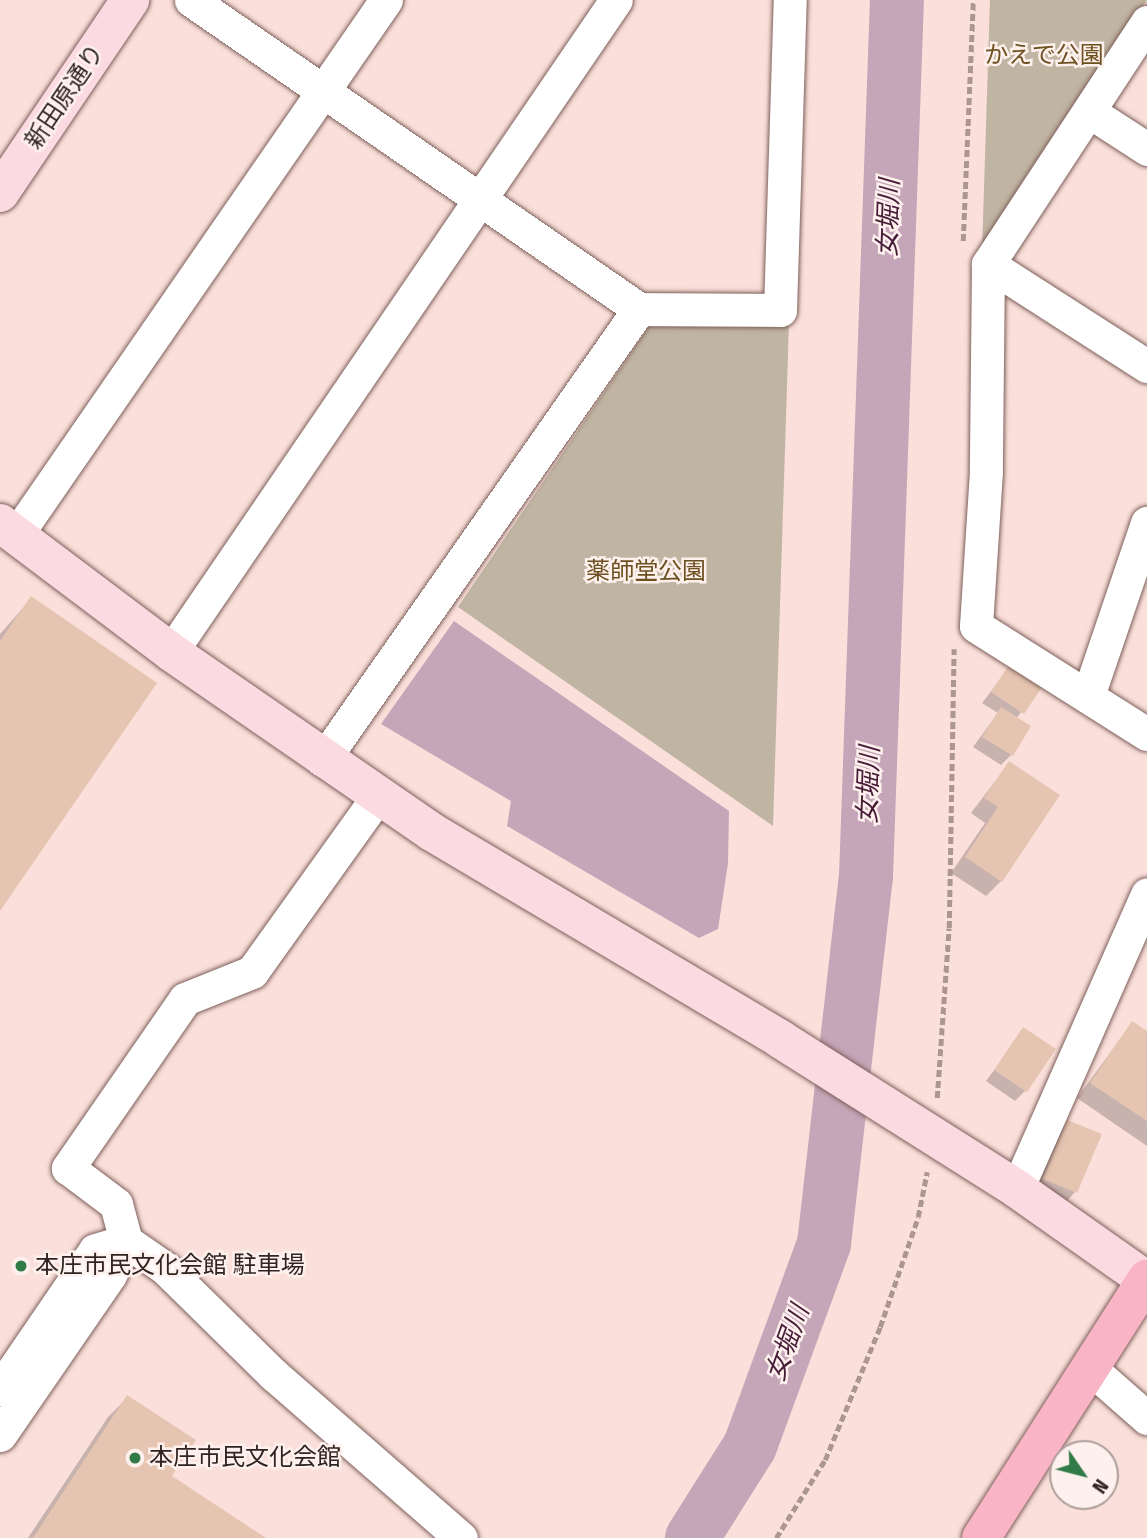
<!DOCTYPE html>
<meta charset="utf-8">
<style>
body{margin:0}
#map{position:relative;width:1147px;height:1538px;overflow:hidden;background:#fbdfda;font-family:"Fira Sans Condensed","Noto Sans JP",sans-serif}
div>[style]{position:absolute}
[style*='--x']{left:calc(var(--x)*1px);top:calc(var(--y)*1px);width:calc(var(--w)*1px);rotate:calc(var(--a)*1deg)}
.green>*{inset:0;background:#c0b4a2}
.water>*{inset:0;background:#c5a5b8}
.shadow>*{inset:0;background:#0003}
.river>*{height:54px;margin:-27px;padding:0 27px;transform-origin:27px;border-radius:27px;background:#c5a5b8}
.building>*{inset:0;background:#e5c5b1}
.path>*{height:4.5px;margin-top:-2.25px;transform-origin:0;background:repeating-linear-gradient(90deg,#ac9692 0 7px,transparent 0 10.5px)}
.roads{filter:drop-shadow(0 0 2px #7d605b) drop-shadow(0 0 2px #7d605b)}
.street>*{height:33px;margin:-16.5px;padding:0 16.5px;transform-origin:16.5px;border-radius:16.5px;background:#fff}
.secondary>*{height:38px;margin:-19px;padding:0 19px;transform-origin:19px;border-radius:19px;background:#fcdae2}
.primary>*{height:38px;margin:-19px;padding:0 19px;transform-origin:19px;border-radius:19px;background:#f9b5c5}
.dots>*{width:19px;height:19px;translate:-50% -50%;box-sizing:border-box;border:4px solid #fef0ed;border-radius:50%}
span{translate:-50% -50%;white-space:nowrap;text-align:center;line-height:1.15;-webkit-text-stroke:5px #fef0ed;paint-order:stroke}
.park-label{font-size:24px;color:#6c501f}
.street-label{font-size:24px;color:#302421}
.poi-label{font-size:24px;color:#302421}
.left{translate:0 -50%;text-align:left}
.water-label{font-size:26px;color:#461c38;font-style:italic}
.north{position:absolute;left:1049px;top:1440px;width:70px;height:70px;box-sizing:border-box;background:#fef0ed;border:2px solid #ac9e9b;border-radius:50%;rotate:125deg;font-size:19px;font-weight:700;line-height:28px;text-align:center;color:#302421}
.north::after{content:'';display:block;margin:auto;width:24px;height:32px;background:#317b48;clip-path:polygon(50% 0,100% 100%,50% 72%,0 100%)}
</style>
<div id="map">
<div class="green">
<i style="clip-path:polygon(990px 0,1147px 0,982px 251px)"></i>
<i style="clip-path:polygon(654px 319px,789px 322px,773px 826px,458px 607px)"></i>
</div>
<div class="water">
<i style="clip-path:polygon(454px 621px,729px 811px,728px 863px,718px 929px,699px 938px,507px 826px,511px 801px,381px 724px)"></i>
</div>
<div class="shadow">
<i style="clip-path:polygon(31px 599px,0 908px,0 634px)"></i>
<i style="clip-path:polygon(1011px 665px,1041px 685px,1016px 719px,1011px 755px,1001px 765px,973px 747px,998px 713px,982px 703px)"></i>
<i style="clip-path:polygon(1009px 763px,1001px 881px,986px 896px,951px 873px,985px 823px,971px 813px)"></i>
<i style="clip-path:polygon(1132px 1023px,1147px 1033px,1147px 1146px,1077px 1098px)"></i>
<i style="clip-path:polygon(1024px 1030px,1025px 1091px,1015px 1101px,986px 1081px)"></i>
<i style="clip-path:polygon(1068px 1122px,1100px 1135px,1075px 1192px,1066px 1202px,1034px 1189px,1058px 1132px)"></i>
<i style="clip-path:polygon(128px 1397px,170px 1476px,263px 1538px,28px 1538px,108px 1417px)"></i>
</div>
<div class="river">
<i style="--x:692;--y:1538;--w:109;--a:-57.8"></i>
<i style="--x:750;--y:1446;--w:215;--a:-69.9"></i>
<i style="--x:824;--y:1244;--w:369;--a:-83.5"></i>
<i style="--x:866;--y:877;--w:878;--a:-87.98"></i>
</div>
<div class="building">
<i style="clip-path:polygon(31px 596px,157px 683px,0 911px,0 641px)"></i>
<i style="clip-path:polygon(1011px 662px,1044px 684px,1024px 714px,991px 692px)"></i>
<i style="clip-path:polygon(1001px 707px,1031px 726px,1013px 756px,982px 737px)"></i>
<i style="clip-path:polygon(1009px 761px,1060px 795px,1002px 882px,965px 857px,998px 807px,984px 798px)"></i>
<i style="clip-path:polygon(1132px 1021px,1147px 1031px,1147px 1121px,1090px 1083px)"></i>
<i style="clip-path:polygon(1023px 1027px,1056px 1049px,1027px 1092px,994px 1070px)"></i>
<i style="clip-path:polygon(1067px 1120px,1102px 1134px,1077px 1193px,1043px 1179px)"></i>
<i style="clip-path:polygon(127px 1395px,196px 1440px,172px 1476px,266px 1538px,33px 1538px)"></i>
</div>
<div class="path">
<i style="--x:963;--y:241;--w:241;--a:-87.6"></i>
<i style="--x:937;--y:1098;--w:170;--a:-86"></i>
<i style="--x:949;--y:928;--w:279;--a:-89"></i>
<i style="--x:776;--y:1538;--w:92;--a:-57.9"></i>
<i style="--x:825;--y:1460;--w:144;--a:-67.5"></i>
<i style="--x:880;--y:1327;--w:116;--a:-70.9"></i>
<i style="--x:918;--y:1217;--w:46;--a:-78.7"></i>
</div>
<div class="roads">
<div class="street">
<i style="--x:191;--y:0;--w:544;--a:34.6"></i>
<i style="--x:639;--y:309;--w:551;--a:125.02"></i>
<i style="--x:1147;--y:22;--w:290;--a:123.3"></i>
<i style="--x:988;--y:264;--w:207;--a:90.6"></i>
<i style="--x:986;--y:471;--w:155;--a:93.7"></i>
<i style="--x:976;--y:626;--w:202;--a:32.3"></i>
<i style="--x:1090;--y:112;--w:68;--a:33"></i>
<i style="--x:988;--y:264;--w:189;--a:32.7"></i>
<i style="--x:639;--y:309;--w:141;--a:0.4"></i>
<i style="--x:780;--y:310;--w:310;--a:-88.2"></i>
<i style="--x:17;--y:534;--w:649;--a:-55.36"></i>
<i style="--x:171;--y:652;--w:789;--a:-55.69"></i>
<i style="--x:1088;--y:696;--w:183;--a:-71.2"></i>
<i style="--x:378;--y:796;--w:216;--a:125.6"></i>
<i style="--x:252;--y:972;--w:72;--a:158.1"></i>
<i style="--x:185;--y:999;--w:206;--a:124.7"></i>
<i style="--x:68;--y:1168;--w:60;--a:36.9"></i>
<i style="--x:116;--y:1204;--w:38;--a:75"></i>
<i style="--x:126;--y:1241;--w:47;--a:34.7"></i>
<i style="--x:165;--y:1268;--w:153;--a:44.5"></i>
<i style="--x:274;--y:1375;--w:248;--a:41.1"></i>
<i style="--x:1017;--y:1189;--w:322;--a:-66.2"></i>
<i style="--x:1090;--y:1368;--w:76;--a:41.3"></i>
<i style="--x:0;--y:1389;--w:168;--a:-55.6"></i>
<i style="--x:95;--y:1250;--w:32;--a:-16"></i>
<i style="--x:0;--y:1435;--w:194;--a:-55.5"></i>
<i style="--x:110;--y:1275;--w:38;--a:-65"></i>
</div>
<div class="secondary">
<i style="--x:0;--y:193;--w:233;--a:-56"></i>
<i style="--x:0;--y:523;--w:214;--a:37"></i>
<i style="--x:171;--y:652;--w:317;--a:34.6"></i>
<i style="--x:432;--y:832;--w:405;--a:30.7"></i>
<i style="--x:780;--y:1039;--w:280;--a:32.3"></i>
<i style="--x:1017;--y:1189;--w:158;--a:35.2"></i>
</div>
<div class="primary">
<i style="--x:981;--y:1538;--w:308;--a:-57.4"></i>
</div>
</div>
<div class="dots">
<i style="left:21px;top:1266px;background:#317b48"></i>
<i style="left:135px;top:1458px;background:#317b48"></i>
</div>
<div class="park-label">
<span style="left:1044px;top:56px">かえで公園</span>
<span style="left:646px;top:572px">薬師堂公園</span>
</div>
<div class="street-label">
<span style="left:65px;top:97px;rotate:-56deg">新田原通り</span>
</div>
<div class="poi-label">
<span class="left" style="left:35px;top:1266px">本庄市民文化会館 駐車場</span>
<span class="left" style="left:149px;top:1458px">本庄市民文化会館</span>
</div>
<div class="water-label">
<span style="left:889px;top:218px;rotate:-88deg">女堀川</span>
<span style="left:869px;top:785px;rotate:-88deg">女堀川</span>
<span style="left:788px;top:1343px;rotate:-70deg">女堀川</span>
</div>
<div class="north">N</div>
</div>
